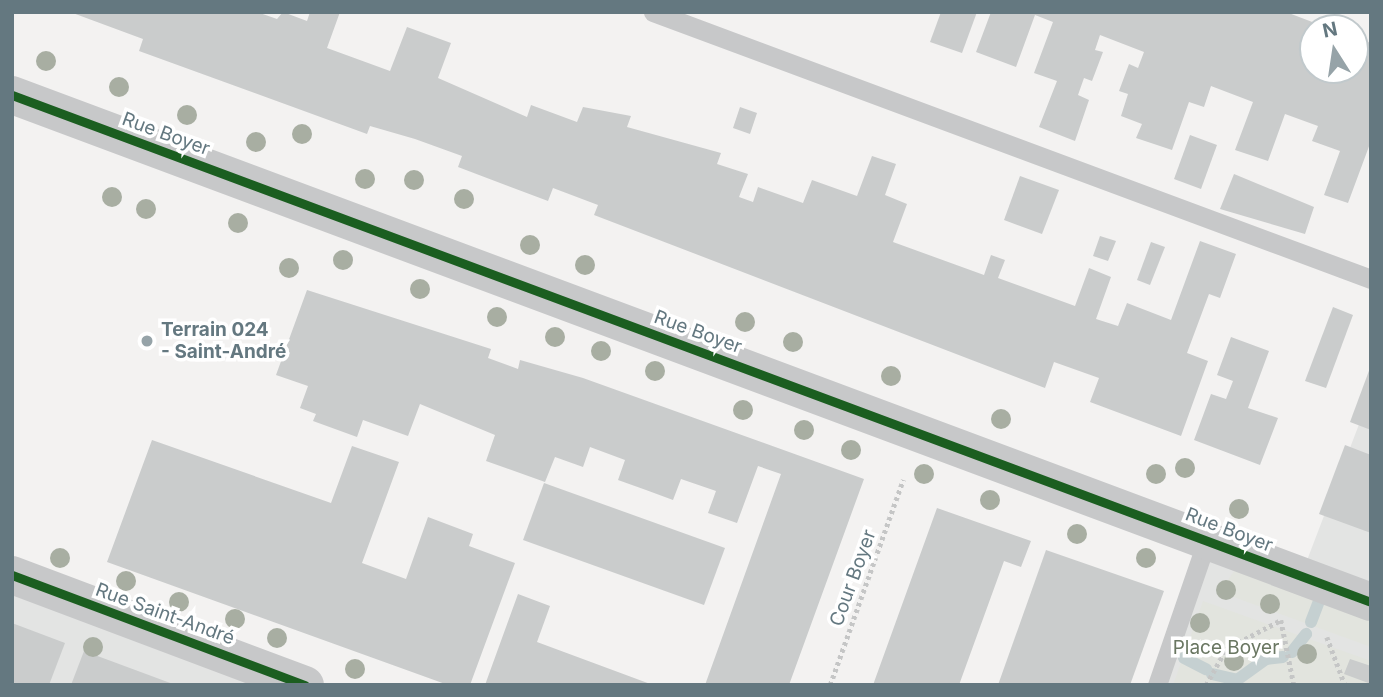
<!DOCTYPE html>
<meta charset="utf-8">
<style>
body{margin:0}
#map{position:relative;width:1383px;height:697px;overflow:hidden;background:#f3f2f1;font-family:Inter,sans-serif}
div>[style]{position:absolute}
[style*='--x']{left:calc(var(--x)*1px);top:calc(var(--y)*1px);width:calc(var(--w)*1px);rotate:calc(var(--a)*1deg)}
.built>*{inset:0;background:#e3e4e3}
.green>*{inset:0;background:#e2e4de}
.stream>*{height:12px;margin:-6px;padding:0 6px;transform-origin:6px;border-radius:6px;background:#c5d0d1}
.building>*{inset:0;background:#cacccc}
.path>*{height:4.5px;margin-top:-2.25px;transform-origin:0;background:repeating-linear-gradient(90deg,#c5c6c6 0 3.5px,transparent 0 7px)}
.lane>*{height:19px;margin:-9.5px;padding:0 9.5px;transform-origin:9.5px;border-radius:9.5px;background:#c7c8c9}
.street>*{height:38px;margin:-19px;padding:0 19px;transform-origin:19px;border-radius:19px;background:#c7c8c9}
.cycleway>*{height:9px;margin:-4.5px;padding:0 4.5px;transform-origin:4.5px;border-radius:4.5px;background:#1b5e20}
.trees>*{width:20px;height:20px;margin:-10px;border-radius:50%;background:#a8aea2}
.dots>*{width:19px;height:19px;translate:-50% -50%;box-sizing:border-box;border:4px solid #fff;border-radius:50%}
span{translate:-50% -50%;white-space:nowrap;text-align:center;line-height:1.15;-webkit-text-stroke:7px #fff;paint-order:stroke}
.street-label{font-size:19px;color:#647880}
.poi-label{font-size:19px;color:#647880;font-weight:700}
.left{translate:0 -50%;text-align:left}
.park-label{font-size:19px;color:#6a7762}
.frame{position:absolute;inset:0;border:14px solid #647880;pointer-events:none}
.north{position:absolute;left:1299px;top:14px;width:70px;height:70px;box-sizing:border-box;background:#fff;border:2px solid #c1c9cc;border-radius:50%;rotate:348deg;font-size:19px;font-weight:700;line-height:28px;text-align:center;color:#647880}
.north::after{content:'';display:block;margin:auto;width:24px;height:32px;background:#96a3a8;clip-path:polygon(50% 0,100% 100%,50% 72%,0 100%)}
</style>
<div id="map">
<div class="built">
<i style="clip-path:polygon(1371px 393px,1371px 685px,1157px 685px,1207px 540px,1301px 576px)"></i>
<i style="clip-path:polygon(12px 575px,311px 685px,12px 685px)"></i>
</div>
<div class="green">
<i style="clip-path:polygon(1234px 571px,1371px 614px,1371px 647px,1220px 592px)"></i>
<i style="clip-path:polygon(1203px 601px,1371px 661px,1371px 685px,1173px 685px)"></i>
</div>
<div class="stream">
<i style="--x:1311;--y:622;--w:22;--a:-69"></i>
<i style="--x:1292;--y:652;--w:23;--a:-52"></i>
<i style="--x:1184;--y:658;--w:25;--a:27"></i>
<i style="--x:1212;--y:674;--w:26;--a:13"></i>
<i style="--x:1237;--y:680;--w:36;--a:-36"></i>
<i style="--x:1266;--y:659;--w:17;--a:-7"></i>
</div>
<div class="building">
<i style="clip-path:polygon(70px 12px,257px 12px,277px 19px,283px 12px,307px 21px,310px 12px,340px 12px,327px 48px,390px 71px,407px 27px,451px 43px,438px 78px,527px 117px,531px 105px,577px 122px,583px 107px,631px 116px,627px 127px,721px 153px,717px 164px,748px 174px,739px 197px,753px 202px,758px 187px,803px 203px,812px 180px,857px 196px,872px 156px,896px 164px,885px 195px,907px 204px,893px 242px,984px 275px,991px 255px,1005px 260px,998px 278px,1075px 306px,1089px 268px,1111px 277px,1096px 319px,1118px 326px,1127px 303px,1171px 320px,1200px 241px,1236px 254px,1220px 298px,1209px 294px,1187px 353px,1208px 361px,1181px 436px,1090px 402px,1099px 378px,1054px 362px,1045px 388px,594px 215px,598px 205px,553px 188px,548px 201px,458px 167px,462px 156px,415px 139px,370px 126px,367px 134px,139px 51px,143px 39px)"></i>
<i style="clip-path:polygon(941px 12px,977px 12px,962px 53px,930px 42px)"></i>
<i style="clip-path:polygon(991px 12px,1286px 12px,1328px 28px,1313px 28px,1313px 70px,1355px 70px,1355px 38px,1371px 43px,1371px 141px,1348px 203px,1324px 195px,1340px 151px,1312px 141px,1318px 126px,1285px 114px,1268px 161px,1235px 150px,1253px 102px,1211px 86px,1204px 107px,1189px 102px,1172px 150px,1136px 138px,1142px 124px,1121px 116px,1128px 94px,1119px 91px,1129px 64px,1138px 68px,1144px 52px,1100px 35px,1095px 50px,1103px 52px,1092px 81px,1084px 78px,1078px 95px,1089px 100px,1075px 141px,1039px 127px,1057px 81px,1034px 73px,1053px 22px,1035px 15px,1016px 67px,976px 52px)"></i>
<i style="clip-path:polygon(740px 107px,757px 113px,750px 134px,733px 128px)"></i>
<i style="clip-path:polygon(1190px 135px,1217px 145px,1201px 189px,1174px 179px)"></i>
<i style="clip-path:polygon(1234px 174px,1314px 207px,1305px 234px,1220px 209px)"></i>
<i style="clip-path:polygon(1020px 176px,1059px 190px,1042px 234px,1004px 220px)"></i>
<i style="clip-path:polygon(1100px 236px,1116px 241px,1108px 261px,1093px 256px)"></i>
<i style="clip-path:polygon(1151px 242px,1165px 247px,1150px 285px,1137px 280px)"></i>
<i style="clip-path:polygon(307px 290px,491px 349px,488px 358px,518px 369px,520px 360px,583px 378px,864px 479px,789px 685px,705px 685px,781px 474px,758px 466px,737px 523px,708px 513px,716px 491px,681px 479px,673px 500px,646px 490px,618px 480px,625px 460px,590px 447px,583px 467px,555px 457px,545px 482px,486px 461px,495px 435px,420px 404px,408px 436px,363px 420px,357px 437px,313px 421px,316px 414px,300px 408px,308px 386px,276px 375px)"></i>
<i style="clip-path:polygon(1333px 307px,1353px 315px,1326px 388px,1305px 381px)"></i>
<i style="clip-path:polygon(1231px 337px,1269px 351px,1248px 408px,1278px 418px,1260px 465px,1194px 440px,1211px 394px,1226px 399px,1233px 381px,1217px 375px)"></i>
<i style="clip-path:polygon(1370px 368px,1371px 368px,1371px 430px,1350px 422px)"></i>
<i style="clip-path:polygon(152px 440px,331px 503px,352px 446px,399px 462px,362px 563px,406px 579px,428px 517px,473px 534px,469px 546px,515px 563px,470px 685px,448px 685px,107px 562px)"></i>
<i style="clip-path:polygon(1345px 445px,1371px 455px,1371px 533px,1319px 514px)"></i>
<i style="clip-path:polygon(544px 483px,725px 548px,704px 605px,523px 540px)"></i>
<i style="clip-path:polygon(937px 508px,1031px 541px,1021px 567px,1004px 561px,959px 685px,873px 685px)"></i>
<i style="clip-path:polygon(1046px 550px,1164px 591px,1130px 685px,998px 685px)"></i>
<i style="clip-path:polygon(518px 594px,550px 606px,537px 642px,653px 685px,485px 685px)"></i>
<i style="clip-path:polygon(12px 623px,65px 643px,49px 685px,12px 685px)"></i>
<i style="clip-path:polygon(84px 651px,173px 684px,173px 685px,71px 685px)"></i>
<i style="clip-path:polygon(1350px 659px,1371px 666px,1371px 684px,1344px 674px)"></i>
</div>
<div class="path">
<i style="--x:1327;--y:637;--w:51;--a:69.4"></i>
<i style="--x:830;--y:685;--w:218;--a:-70.4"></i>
<i style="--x:1206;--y:685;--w:41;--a:-60.9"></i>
<i style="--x:1226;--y:649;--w:62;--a:-27.8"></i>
<i style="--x:1281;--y:620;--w:66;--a:78.7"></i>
</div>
<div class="lane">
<i style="--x:653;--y:12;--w:766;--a:20.4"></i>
<i style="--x:1157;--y:685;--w:153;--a:-71"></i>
</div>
<div class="street">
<i style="--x:12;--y:95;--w:1450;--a:20.46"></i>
<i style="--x:12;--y:575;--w:313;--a:20.6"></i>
</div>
<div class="cycleway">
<i style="--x:12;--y:95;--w:1450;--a:20.46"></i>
<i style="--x:12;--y:575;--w:313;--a:20.6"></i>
</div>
<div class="trees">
<i style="left:46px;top:61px"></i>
<i style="left:119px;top:87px"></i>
<i style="left:187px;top:115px"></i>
<i style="left:302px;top:134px"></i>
<i style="left:256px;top:142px"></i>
<i style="left:365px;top:179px"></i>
<i style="left:414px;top:180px"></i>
<i style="left:112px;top:197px"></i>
<i style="left:464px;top:199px"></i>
<i style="left:146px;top:209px"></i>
<i style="left:238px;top:223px"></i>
<i style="left:530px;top:245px"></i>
<i style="left:343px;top:260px"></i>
<i style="left:585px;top:265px"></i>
<i style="left:289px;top:268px"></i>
<i style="left:420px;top:289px"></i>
<i style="left:497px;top:317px"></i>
<i style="left:745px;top:322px"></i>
<i style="left:555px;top:337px"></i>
<i style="left:793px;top:342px"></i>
<i style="left:601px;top:351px"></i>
<i style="left:655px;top:371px"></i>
<i style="left:891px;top:376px"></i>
<i style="left:743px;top:410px"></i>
<i style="left:1001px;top:419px"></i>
<i style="left:804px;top:430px"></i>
<i style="left:851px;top:450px"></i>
<i style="left:1185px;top:468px"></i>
<i style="left:924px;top:474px"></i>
<i style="left:1156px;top:474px"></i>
<i style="left:990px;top:500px"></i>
<i style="left:1239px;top:509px"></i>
<i style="left:1077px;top:534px"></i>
<i style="left:60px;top:558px"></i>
<i style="left:1146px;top:558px"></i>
<i style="left:126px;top:581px"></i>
<i style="left:1226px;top:590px"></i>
<i style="left:179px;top:602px"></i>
<i style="left:1270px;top:604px"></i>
<i style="left:235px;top:619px"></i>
<i style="left:1200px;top:623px"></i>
<i style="left:277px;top:638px"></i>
<i style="left:93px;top:647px"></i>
<i style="left:1307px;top:654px"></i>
<i style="left:1234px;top:661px"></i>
<i style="left:355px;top:669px"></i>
</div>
<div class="dots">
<i style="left:147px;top:341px;background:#96a3a8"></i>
</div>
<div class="street-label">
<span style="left:166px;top:134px;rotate:20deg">Rue Boyer</span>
<span style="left:698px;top:332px;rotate:20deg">Rue Boyer</span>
<span style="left:1229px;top:530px;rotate:21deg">Rue Boyer</span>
<span style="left:853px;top:578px;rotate:-70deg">Cour Boyer</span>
<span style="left:165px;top:614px;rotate:20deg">Rue Saint-André</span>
</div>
<div class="poi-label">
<span class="left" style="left:161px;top:341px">Terrain 024<br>- Saint-André</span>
</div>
<div class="park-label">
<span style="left:1226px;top:648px">Place Boyer</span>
</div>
<div class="frame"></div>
<div class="north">N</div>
</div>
